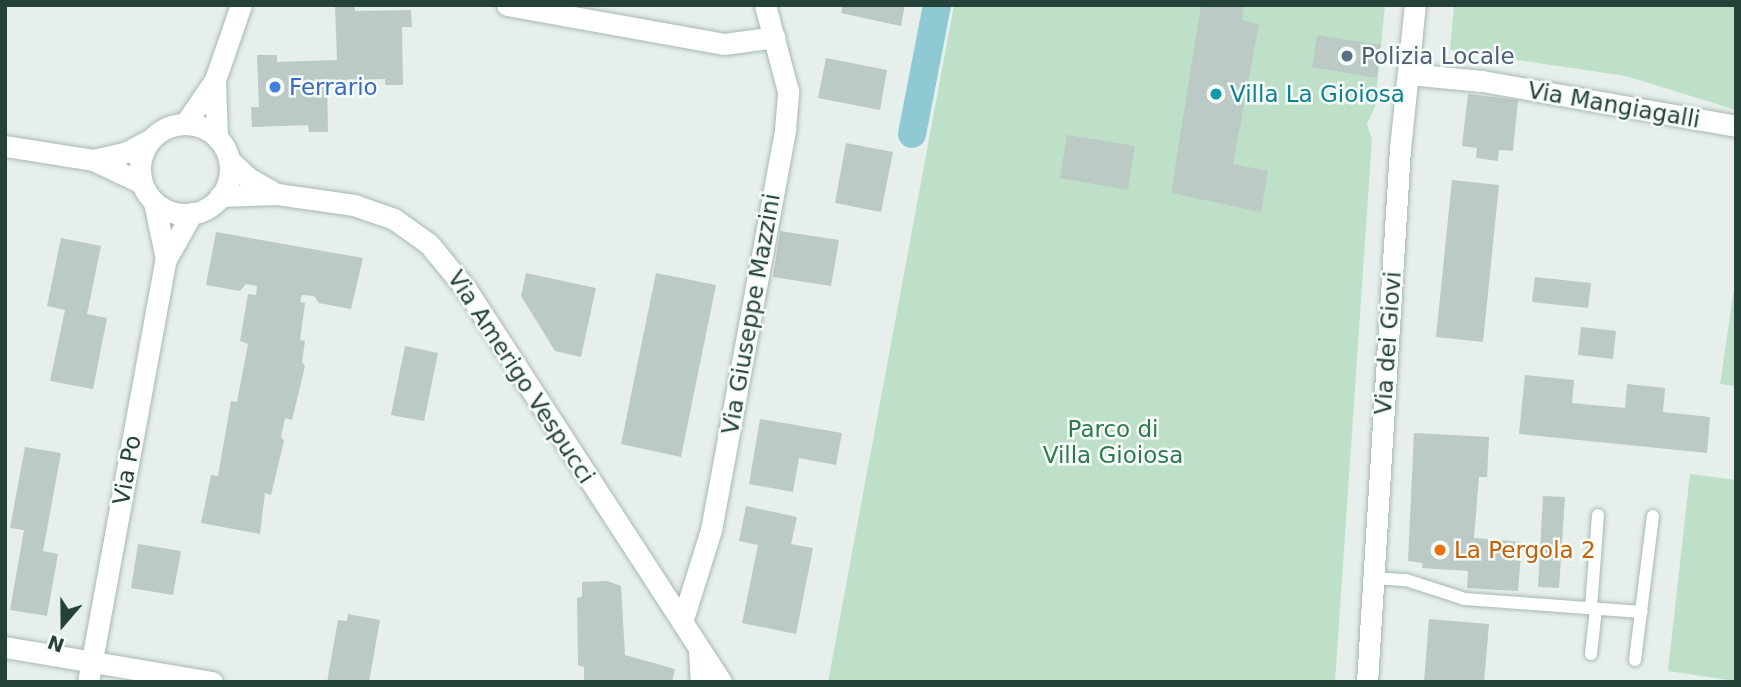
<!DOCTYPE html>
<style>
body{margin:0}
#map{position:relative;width:1741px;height:687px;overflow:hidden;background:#e6efeb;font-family:"DejaVu Sans",sans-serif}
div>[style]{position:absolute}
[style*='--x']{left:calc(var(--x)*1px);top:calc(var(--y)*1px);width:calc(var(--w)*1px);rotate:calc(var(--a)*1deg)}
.green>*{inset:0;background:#bfe0c8}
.canal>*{height:28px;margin:-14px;padding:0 14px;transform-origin:14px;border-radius:14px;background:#8ec9d4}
.building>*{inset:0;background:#bbcac4}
.roads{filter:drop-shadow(0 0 2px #a8b8b2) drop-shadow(0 0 2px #a8b8b2)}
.service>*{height:12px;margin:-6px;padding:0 6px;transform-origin:6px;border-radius:6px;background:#fff}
.minor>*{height:21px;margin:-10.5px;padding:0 10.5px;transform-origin:10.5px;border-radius:10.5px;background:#fff}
.tertiary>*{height:21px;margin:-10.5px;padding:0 10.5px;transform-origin:10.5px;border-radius:10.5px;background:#fff}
.tertiary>.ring{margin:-10.5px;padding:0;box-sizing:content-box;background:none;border:21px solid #fff;border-radius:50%}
.secondary>*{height:21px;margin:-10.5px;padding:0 10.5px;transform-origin:10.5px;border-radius:10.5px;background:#fff}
.dots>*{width:19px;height:19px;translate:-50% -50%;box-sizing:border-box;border:4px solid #f7fbf9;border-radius:50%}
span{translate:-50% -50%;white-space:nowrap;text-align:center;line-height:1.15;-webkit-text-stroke:5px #f7fbf9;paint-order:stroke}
.service-label{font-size:23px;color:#4e5e75}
.left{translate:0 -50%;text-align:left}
.shop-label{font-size:23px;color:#366cbe}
.culture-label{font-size:23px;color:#0d838f}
.street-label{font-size:23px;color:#24423a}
.park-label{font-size:23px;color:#2d7a4b}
.food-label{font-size:23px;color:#c56008}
.frame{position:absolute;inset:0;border:7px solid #24423a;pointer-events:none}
.north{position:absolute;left:28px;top:589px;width:70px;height:70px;-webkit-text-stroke:5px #f7fbf9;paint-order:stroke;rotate:200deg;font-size:19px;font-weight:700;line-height:28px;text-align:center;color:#24423a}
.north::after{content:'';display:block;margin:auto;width:24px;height:32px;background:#24423a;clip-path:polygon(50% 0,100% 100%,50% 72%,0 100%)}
</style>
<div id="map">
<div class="green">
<i style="clip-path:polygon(954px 5px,1385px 5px,1375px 107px,1367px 124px,1372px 139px,1335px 682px,828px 682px)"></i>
<i style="clip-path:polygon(1454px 5px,1736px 5px,1736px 110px,1626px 76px,1450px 50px)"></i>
<i style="clip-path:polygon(1736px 276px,1736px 386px,1720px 384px)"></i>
<i style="clip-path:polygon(1690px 474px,1736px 480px,1736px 681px,1668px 671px)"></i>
</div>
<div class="canal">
<i style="--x:912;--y:134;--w:131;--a:-79"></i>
</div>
<div class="building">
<i style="clip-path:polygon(335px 5px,355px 5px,355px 11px,411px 10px,412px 27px,402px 27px,403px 85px,385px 85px,385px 79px,327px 81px,328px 132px,309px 132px,308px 125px,252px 127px,251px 107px,259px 107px,257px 55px,277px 55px,277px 62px,337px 60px)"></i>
<i style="clip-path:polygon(843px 5px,905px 5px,901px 26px,841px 13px)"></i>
<i style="clip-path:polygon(1201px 5px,1244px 5px,1242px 20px,1259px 24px,1233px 164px,1268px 171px,1261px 212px,1171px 193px)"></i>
<i style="clip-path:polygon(1317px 35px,1381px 45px,1377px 78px,1312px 67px)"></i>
<i style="clip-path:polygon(826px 58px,887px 70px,880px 110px,818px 98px)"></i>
<i style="clip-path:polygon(1468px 94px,1518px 100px,1513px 151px,1499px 150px,1498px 161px,1476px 158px,1477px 148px,1462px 146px)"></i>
<i style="clip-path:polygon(1067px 135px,1135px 146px,1128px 190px,1060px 178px)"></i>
<i style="clip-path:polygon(846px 143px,893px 152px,881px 212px,835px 203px)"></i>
<i style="clip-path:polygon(1452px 180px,1499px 185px,1483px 342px,1436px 337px)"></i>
<i style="clip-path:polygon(780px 231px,839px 240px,831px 286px,773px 277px)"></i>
<i style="clip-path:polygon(216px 232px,363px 258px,351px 309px,319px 303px,314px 296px,302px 295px,300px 302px,305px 303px,300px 340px,305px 341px,302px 362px,305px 366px,292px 420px,285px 418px,281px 437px,284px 441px,271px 495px,265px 493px,260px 534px,201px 523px,211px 475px,218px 476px,231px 401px,237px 402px,248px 344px,240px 341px,248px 294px,256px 295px,257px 286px,246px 284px,240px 291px,206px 285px)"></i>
<i style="clip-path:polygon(61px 238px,101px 246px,87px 314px,107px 318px,93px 389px,50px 381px,65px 310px,47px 306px)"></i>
<i style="clip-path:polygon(526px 273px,596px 288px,581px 357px,555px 351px,521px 296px)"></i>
<i style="clip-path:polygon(656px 273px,716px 285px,681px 457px,621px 444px)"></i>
<i style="clip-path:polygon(1535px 277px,1591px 283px,1588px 308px,1532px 302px)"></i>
<i style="clip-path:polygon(1581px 327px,1616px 331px,1613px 359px,1578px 355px)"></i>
<i style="clip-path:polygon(405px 346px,438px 353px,424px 421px,391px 415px)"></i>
<i style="clip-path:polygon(1525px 375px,1574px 380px,1572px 403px,1625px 408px,1627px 384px,1665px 388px,1663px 412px,1710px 417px,1707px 453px,1519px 434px)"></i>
<i style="clip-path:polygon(760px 419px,842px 433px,836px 465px,799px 458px,793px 492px,749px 484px)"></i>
<i style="clip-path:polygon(1414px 433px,1489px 437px,1487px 477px,1479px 477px,1474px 538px,1522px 542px,1518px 591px,1467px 588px,1468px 571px,1422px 568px,1423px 563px,1408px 561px)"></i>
<i style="clip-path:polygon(25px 447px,61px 453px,43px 551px,58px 554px,47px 616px,10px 610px,24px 530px,10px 528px)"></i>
<i style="clip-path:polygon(1543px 496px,1565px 497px,1559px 588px,1538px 587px)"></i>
<i style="clip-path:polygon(746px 506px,797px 517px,791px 544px,813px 548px,796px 634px,742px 623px,758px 545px,739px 541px)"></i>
<i style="clip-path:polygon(138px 544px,181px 551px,173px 595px,131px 588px)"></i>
<i style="clip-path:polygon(607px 581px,621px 586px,625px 655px,675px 669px,672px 682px,584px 682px,584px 667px,578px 665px,577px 598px,582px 597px,582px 582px)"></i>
<i style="clip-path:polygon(348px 614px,380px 620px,369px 682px,327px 682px,338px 620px,347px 621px)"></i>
<i style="clip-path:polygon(1429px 619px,1489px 624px,1484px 682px,1424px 682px)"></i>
</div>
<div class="roads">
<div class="service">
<i style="--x:1374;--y:578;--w:32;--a:4"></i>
<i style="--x:1406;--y:580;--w:62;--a:17.9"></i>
<i style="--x:1465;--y:599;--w:177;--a:4.2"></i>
<i style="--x:1591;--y:608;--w:93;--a:-85.7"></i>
<i style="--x:1591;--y:654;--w:45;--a:-83.7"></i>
<i style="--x:1635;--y:660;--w:145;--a:-82.9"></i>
</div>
<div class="minor">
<i style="--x:507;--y:5;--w:220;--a:10.2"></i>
<i style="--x:724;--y:44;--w:51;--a:-7.8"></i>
<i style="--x:1408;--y:74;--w:74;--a:5.4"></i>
<i style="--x:1482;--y:81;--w:258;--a:10"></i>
<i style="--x:215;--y:80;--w:58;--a:88"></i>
<i style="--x:185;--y:124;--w:53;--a:-55.7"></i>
<i style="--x:215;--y:80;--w:79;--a:-70.9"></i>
<i style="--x:229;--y:160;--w:25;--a:43"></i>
<i style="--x:247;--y:177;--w:34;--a:30"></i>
<i style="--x:220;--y:196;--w:57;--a:-2"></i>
<i style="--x:277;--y:194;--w:78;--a:8.1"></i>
<i style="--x:354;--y:205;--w:42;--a:19.3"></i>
<i style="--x:394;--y:219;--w:43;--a:35.5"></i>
<i style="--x:429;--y:244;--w:58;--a:50.6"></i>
<i style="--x:466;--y:289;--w:468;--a:57"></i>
<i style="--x:154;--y:202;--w:58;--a:78.1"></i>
<i style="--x:682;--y:622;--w:96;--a:-72.5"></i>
<i style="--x:711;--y:530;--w:408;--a:-79.5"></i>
<i style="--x:785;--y:129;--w:38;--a:-85"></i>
<i style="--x:788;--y:91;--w:89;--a:-105"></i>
<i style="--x:5;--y:647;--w:210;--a:9.6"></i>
<i style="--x:699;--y:649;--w:33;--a:87"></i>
<i style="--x:88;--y:682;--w:430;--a:-79.6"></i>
<i style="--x:166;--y:259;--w:53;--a:-60.5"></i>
</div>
<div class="tertiary">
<i class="ring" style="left:140px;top:124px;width:69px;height:69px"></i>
<i style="--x:5;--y:146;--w:89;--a:9"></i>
<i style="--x:93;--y:160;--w:54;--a:25.1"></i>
<i style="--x:93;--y:160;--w:35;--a:-13"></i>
<i style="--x:127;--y:152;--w:27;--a:-28"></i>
</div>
<div class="secondary">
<i style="--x:1367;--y:682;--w:534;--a:-86.46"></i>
<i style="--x:1400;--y:149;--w:145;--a:-84.1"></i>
</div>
</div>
<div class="dots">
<i style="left:1347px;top:56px;background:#5c6f8a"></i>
<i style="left:275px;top:87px;background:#3f7fe0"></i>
<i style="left:1216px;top:94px;background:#0f9aa8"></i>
<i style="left:1440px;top:550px;background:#e8710a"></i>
</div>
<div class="service-label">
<span class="left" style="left:1361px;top:56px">Polizia Locale</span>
</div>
<div class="shop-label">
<span class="left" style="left:289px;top:87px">Ferrario</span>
</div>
<div class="culture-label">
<span class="left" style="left:1230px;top:94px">Villa La Gioiosa</span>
</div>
<div class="street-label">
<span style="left:1614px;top:105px;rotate:10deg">Via Mangiagalli</span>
<span style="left:751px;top:314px;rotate:-80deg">Via Giuseppe Mazzini</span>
<span style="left:1388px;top:343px;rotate:-86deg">Via dei Giovi</span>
<span style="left:521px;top:377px;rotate:57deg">Via Amerigo Vespucci</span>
<span style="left:127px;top:470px;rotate:-80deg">Via Po</span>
</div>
<div class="park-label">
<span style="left:1113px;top:442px">Parco di<br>Villa Gioiosa</span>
</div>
<div class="food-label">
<span class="left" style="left:1454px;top:550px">La Pergola 2</span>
</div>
<div class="frame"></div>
<div class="north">N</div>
</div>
